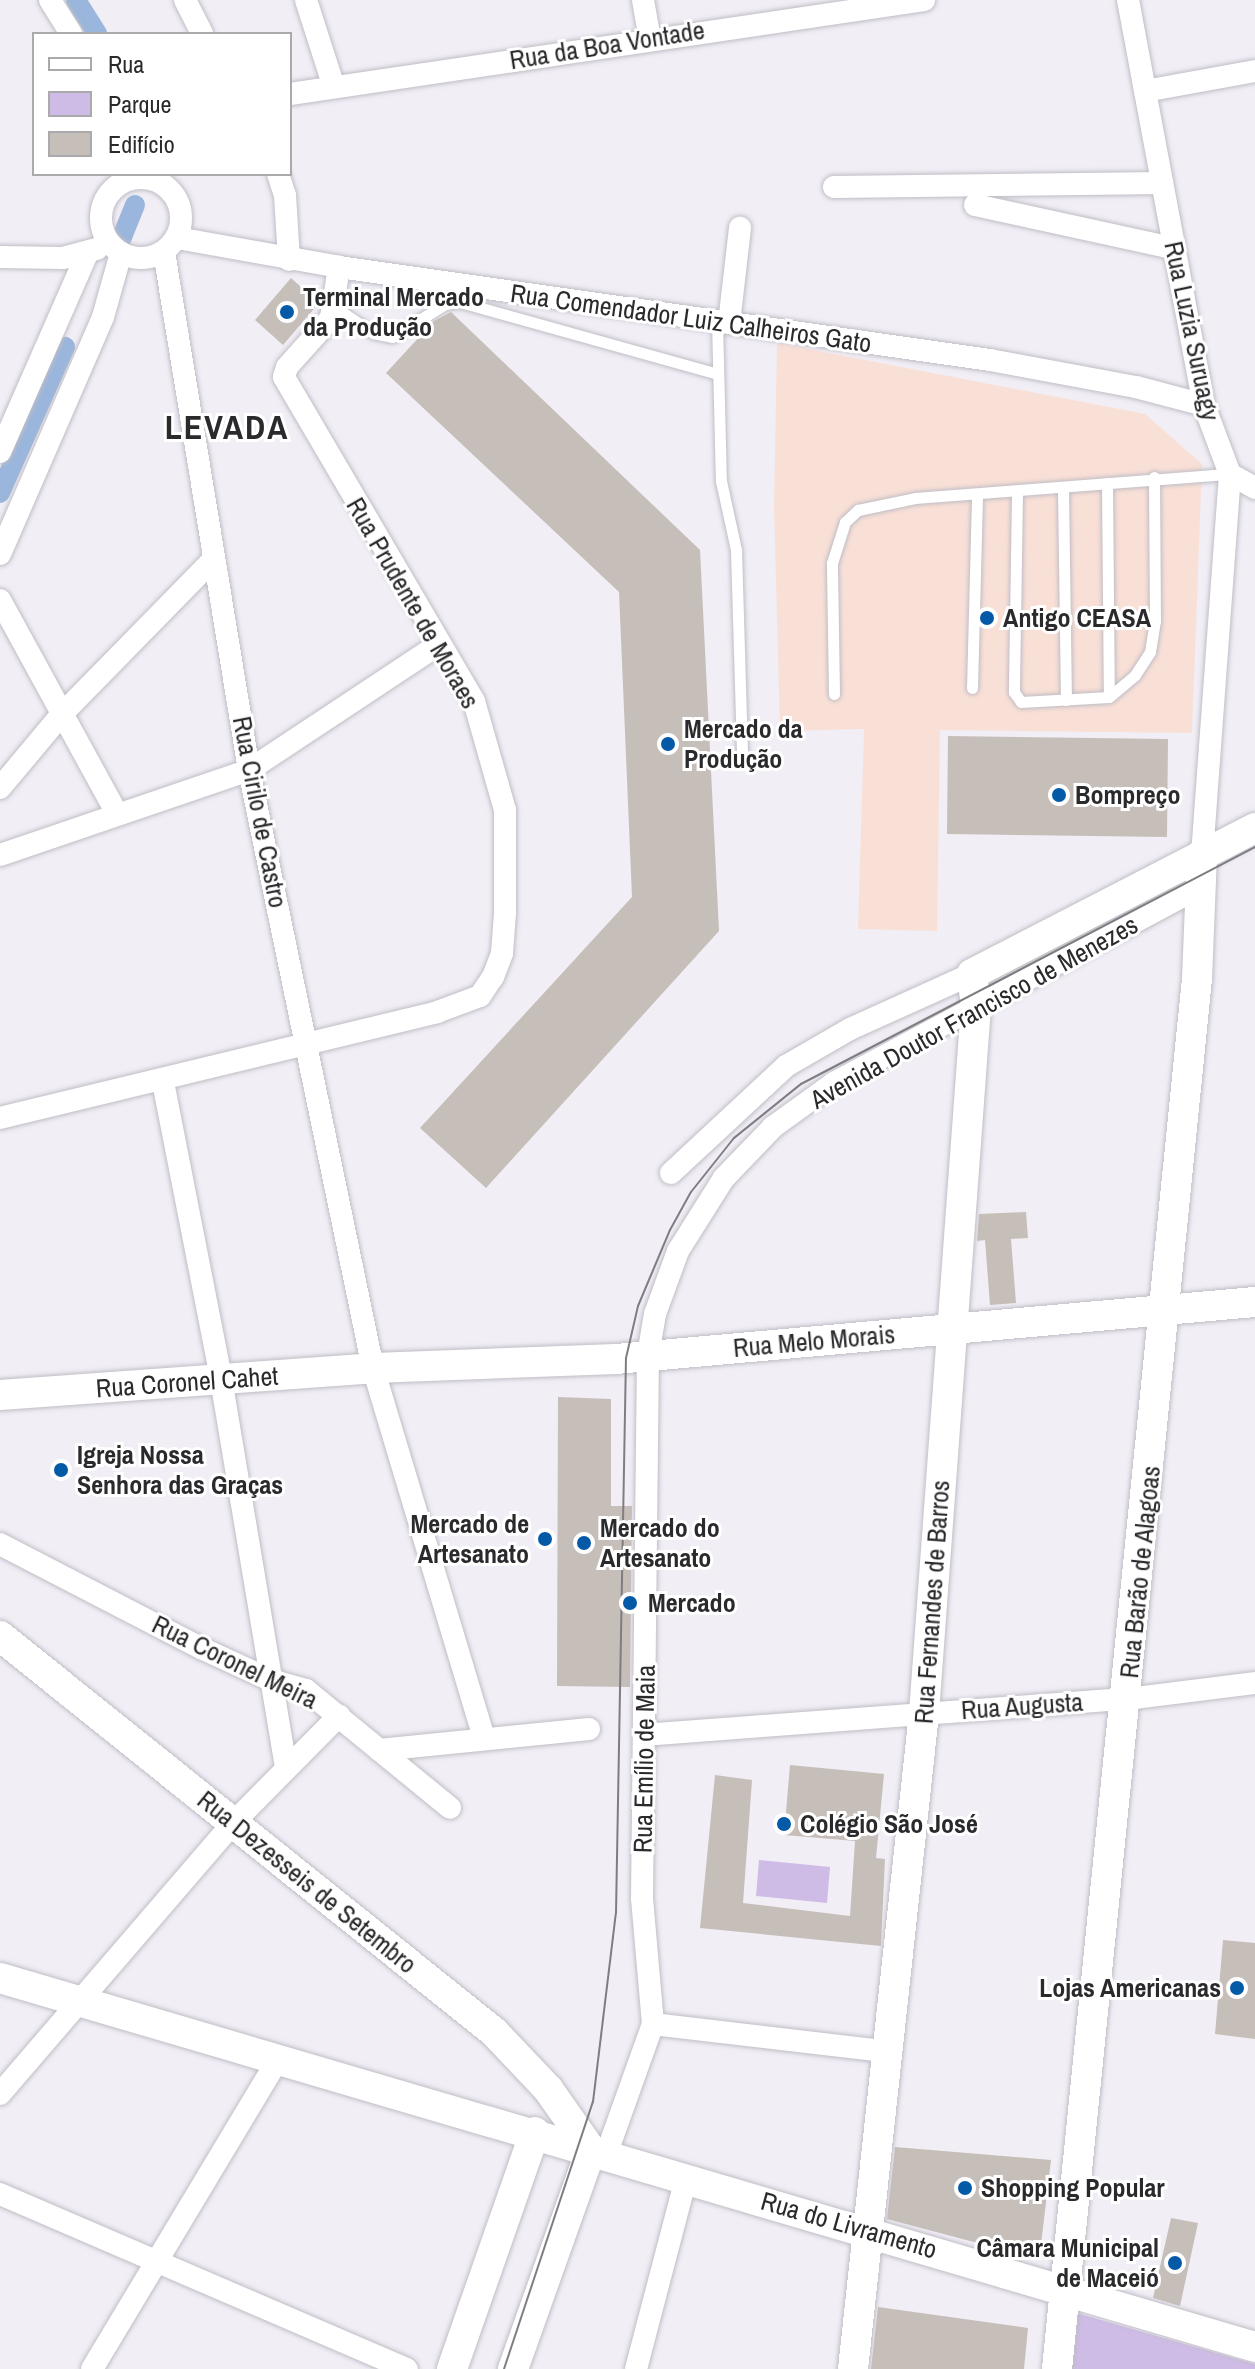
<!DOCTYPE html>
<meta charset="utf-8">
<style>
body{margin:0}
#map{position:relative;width:1255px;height:2369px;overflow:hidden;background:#f1eef6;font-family:"Archivo Narrow",sans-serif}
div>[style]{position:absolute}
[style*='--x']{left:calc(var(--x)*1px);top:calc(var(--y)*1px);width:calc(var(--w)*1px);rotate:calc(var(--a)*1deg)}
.commercial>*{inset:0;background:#f9e0d7}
.green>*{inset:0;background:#cebce6}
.canal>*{height:20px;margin:-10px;padding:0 10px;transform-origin:10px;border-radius:10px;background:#9ab6dc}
.building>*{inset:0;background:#c6beb9}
.roads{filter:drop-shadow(0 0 2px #c0bdc5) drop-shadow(0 0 2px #c0bdc5)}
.lane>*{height:11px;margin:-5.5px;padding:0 5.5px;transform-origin:5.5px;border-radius:5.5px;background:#fff}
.street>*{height:22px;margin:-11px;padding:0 11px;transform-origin:11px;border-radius:11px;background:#fff}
.street>.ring{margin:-11px;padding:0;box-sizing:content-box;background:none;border:22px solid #fff;border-radius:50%}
.secondary>*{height:30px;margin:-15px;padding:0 15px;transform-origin:15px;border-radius:15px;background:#fff}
.tram>*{height:2px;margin:-1px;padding:0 1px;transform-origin:1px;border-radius:1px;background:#7f7d82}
.dots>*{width:22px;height:22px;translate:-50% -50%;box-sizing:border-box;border:4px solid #fff;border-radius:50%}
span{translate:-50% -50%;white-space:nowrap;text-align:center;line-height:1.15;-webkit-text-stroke:6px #fff;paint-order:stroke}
.street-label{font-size:26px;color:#2a292c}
.poi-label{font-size:26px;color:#2a292c;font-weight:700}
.left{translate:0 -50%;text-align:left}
.right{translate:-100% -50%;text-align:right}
.district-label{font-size:34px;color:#2a292c;font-weight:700;letter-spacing:2px}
.legend{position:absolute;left:32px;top:32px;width:260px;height:144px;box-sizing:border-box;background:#fff;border:2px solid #aaa9ab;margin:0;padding:10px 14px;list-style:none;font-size:24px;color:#2a292c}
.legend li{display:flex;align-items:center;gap:16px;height:40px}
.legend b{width:40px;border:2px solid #aaa9ab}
</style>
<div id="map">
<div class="commercial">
<i style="clip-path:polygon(777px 343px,1145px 414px,1202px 464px,1192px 733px,940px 730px,937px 931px,858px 929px,864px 729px,780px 731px,774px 507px)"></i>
</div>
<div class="green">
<i style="clip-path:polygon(759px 1860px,830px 1867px,827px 1903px,756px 1896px)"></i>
<i style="clip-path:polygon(1073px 2312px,1255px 2364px,1255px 2369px,1067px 2369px)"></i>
</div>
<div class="canal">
<i style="--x:76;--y:0;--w:40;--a:58"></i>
<i style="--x:120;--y:242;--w:40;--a:-68"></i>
<i style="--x:0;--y:493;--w:160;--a:-66"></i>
</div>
<div class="building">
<i style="clip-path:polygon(291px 278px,319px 303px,283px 345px,255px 320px)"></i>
<i style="clip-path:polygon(451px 312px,700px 550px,719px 931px,486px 1188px,420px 1128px,632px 897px,619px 592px,386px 373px,434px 321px)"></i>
<i style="clip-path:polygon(948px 736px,1168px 739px,1167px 837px,947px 834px)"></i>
<i style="clip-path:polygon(1026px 1212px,1028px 1238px,1011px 1239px,1016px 1303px,990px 1305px,985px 1240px,977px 1241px,979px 1214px)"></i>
<i style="clip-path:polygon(558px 1397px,611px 1399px,611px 1506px,632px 1506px,630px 1687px,557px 1686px)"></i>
<i style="clip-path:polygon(790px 1765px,884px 1774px,876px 1858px,885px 1859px,881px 1946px,700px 1928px,715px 1775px,752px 1780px,743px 1903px,850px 1916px,855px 1841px,784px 1835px)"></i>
<i style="clip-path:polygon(1223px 1940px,1255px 1943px,1255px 2039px,1215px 2034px)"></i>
<i style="clip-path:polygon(895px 2147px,1051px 2160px,1040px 2253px,1034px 2258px,887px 2219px)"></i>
<i style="clip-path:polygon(1171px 2218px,1198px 2223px,1180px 2306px,1153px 2298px)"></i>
<i style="clip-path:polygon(878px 2307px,1028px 2328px,1024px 2369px,871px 2369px)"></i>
</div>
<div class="roads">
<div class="lane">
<i style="--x:336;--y:308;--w:45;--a:34"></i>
<i style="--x:373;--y:333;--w:19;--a:12"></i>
<i style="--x:392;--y:337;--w:62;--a:-31.9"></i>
<i style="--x:445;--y:304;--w:15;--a:-8"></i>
<i style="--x:460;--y:302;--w:265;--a:15.6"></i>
<i style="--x:717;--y:321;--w:160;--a:88.6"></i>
<i style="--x:721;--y:481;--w:71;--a:77.7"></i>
<i style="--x:736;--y:550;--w:208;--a:88.3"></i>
<i style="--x:1107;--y:483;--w:214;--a:89.5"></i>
<i style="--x:1063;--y:488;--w:212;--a:89.2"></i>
<i style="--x:1017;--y:494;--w:198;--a:90.9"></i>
<i style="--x:1014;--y:692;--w:12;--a:55"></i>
<i style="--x:1021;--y:702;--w:88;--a:-3.3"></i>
<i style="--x:1109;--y:697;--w:34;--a:-40"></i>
<i style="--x:1135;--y:675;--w:27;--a:-57"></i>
<i style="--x:1150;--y:652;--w:31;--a:-81"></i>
<i style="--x:1155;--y:621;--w:144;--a:-90.4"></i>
<i style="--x:972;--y:688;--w:192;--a:-88.5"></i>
<i style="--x:834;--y:694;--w:131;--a:-90.9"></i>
<i style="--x:832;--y:563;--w:43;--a:-72.4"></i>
<i style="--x:845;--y:522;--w:18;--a:-43"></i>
<i style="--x:858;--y:510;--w:58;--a:-11.9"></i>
<i style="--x:915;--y:498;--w:316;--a:-4.4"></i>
</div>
<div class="street">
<i style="--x:50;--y:0;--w:40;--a:58"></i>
<i style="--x:185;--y:0;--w:38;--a:63"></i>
<i style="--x:306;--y:0;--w:91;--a:72.2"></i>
<i style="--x:643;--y:0;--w:39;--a:80"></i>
<i style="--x:1128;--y:0;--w:412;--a:79.4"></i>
<i style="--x:1204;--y:405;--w:74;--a:69.4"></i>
<i style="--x:1230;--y:474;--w:381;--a:94.2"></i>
<i style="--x:1145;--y:91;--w:112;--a:-10.3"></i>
<i style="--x:290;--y:94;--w:641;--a:-8.43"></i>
<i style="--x:278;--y:174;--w:22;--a:72"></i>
<i style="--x:285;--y:195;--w:65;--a:86.5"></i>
<i class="ring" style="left:101px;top:178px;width:58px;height:58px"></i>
<i style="--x:834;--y:187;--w:328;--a:-0.7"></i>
<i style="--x:975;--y:205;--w:203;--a:12.3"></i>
<i style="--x:177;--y:238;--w:165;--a:10.1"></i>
<i style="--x:339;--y:267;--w:658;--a:8.13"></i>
<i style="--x:990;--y:360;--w:148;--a:10.5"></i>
<i style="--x:1136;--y:387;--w:70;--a:14.8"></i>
<i style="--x:164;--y:252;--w:525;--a:80.68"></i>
<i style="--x:249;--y:770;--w:611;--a:78.29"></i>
<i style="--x:373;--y:1368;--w:385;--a:73.3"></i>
<i style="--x:0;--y:257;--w:63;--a:0.9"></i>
<i style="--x:63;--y:258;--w:35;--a:-15"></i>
<i style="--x:729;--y:323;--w:96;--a:-83.4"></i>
<i style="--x:0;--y:452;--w:214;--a:-66.3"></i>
<i style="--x:1230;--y:474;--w:29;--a:29"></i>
<i style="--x:0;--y:554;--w:258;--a:-66.5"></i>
<i style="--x:103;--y:317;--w:66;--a:-74.3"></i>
<i style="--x:0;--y:600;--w:242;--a:61.3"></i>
<i style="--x:0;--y:788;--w:95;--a:-50.1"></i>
<i style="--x:61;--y:715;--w:217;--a:-45.6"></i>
<i style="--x:0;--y:855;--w:263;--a:-18.8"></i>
<i style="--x:249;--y:770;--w:227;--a:-33.5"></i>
<i style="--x:163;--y:1082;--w:303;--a:78.9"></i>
<i style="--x:221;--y:1379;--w:394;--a:80.5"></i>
<i style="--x:0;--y:1118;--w:450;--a:-13.6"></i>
<i style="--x:437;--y:1012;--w:46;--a:-20.4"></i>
<i style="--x:480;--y:996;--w:23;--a:-56"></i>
<i style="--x:493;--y:977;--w:26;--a:-69"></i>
<i style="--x:502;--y:953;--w:40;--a:-85.7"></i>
<i style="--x:505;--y:913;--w:103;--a:-90"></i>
<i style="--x:505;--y:810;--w:113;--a:-105.9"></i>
<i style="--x:474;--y:701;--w:376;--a:-120.4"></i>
<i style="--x:284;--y:377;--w:10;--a:-73"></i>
<i style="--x:287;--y:367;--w:66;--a:-48.1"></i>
<i style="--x:331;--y:318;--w:52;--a:-81.1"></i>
<i style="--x:671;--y:1173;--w:157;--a:-42.9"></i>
<i style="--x:786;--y:1066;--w:74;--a:-30"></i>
<i style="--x:850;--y:1029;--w:134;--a:-24.3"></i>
<i style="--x:0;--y:1544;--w:226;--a:27.4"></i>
<i style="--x:201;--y:1648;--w:79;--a:24.6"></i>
<i style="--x:273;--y:1681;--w:34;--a:15"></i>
<i style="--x:306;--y:1690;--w:186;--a:39.3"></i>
<i style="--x:644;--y:1735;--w:484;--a:-4.3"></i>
<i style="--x:1127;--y:1699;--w:129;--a:-7.1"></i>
<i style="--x:379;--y:1750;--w:211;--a:-5.7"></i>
<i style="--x:653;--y:2024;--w:239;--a:6.7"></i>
<i style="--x:0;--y:2094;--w:357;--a:-49.3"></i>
<i style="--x:233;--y:1823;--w:151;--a:-45.3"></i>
<i style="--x:606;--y:2155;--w:139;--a:-70.3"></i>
<i style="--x:653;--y:2024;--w:126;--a:-95"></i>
<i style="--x:642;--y:1898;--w:543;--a:-89.37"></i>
<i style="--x:648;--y:1355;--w:42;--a:-80.3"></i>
<i style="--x:655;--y:1314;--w:67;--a:-69.9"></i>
<i style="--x:678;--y:1251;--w:86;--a:-57.8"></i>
<i style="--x:724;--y:1178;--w:71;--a:-46.1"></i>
<i style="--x:773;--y:1127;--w:75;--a:-35.8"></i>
<i style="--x:834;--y:1083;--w:415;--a:-28.2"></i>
<i style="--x:0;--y:2194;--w:443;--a:23.3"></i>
<i style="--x:92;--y:2369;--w:363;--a:-59"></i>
<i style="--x:636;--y:2369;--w:197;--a:-75.3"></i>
</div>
<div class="secondary">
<i style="--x:0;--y:1395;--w:374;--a:-4.1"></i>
<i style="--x:373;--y:1368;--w:243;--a:-2.1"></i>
<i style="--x:616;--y:1359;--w:642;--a:-5.1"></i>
<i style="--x:0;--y:1636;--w:633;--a:38.72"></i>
<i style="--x:494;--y:2032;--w:79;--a:46.5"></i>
<i style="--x:548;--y:2089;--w:75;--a:54.8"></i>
<i style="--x:0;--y:1978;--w:1308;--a:16.38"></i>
<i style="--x:452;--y:2369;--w:251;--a:-70.7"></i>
<i style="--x:513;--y:2369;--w:232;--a:-70.4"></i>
<i style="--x:853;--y:2369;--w:660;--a:-83.82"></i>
<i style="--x:924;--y:1713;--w:708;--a:-85.79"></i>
<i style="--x:976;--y:1007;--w:33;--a:-97"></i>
<i style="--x:972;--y:974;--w:318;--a:-27.3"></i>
<i style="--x:1057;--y:2369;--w:1397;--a:-84.25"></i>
<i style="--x:1197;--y:979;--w:125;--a:-87.7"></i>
</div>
</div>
<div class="tram">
<i style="--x:504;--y:2369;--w:281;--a:-71.6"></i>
<i style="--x:593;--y:2102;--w:190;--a:-83.1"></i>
<i style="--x:616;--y:1913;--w:555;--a:-88.97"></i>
<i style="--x:626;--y:1358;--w:53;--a:-77"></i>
<i style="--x:638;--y:1306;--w:82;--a:-67.2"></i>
<i style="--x:670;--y:1230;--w:43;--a:-61.1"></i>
<i style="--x:691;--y:1192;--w:69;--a:-51.5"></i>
<i style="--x:734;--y:1138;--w:86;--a:-38.9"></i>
<i style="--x:801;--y:1084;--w:512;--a:-27.57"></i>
</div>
<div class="dots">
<i style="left:287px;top:312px;background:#045aa7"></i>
<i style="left:987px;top:618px;background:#045aa7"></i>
<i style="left:668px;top:744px;background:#045aa7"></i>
<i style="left:1059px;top:795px;background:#045aa7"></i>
<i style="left:61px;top:1470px;background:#045aa7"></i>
<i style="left:545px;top:1539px;background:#045aa7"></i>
<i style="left:584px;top:1543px;background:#045aa7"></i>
<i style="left:630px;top:1603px;background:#045aa7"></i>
<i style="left:784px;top:1824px;background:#045aa7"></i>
<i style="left:1237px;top:1988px;background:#045aa7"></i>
<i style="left:965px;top:2188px;background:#045aa7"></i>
<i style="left:1175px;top:2263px;background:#045aa7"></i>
</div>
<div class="street-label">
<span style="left:607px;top:45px;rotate:-9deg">Rua da Boa Vontade</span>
<span style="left:691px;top:318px;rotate:8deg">Rua Comendador Luiz Calheiros Gato</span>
<span style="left:1192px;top:331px;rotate:78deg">Rua Luzia Suruagy</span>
<span style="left:413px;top:603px;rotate:60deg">Rua Prudente de Moraes</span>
<span style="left:260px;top:812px;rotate:79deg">Rua Cirilo de Castro</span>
<span style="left:974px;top:1012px;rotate:-29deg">Avenida Doutor Francisco de Menezes</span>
<span style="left:814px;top:1341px;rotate:-5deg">Rua Melo Morais</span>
<span style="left:187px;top:1382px;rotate:-4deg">Rua Coronel Cahet</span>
<span style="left:1140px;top:1572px;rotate:-84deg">Rua Barão de Alagoas</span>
<span style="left:932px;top:1602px;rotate:-86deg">Rua Fernandes de Barros</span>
<span style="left:235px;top:1662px;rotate:26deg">Rua Coronel Meira</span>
<span style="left:1022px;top:1706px;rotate:-4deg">Rua Augusta</span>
<span style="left:644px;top:1759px;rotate:-89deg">Rua Emílio de Maia</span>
<span style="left:307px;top:1882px;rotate:39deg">Rua Dezesseis de Setembro</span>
<span style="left:849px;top:2225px;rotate:16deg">Rua do Livramento</span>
</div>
<div class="poi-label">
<span class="left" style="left:303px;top:312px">Terminal Mercado<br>da Produção</span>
<span class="left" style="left:1003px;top:618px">Antigo CEASA</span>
<span class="left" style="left:684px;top:744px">Mercado da<br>Produção</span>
<span class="left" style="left:1075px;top:795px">Bompreço</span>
<span class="left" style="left:77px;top:1470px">Igreja Nossa<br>Senhora das Graças</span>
<span class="right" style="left:529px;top:1539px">Mercado de<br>Artesanato</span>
<span class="left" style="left:600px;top:1543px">Mercado do<br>Artesanato</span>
<span class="left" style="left:648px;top:1603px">Mercado</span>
<span class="left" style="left:800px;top:1824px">Colégio São José</span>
<span class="right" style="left:1221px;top:1988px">Lojas Americanas</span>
<span class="left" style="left:981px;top:2188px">Shopping Popular</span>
<span class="right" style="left:1159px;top:2263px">Câmara Municipal<br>de Maceió</span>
</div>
<div class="district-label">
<span style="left:227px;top:428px">LEVADA</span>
</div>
<ul class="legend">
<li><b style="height:10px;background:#fff"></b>Rua</li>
<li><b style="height:22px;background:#cebce6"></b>Parque</li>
<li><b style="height:22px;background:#c6beb9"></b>Edifício</li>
</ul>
</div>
